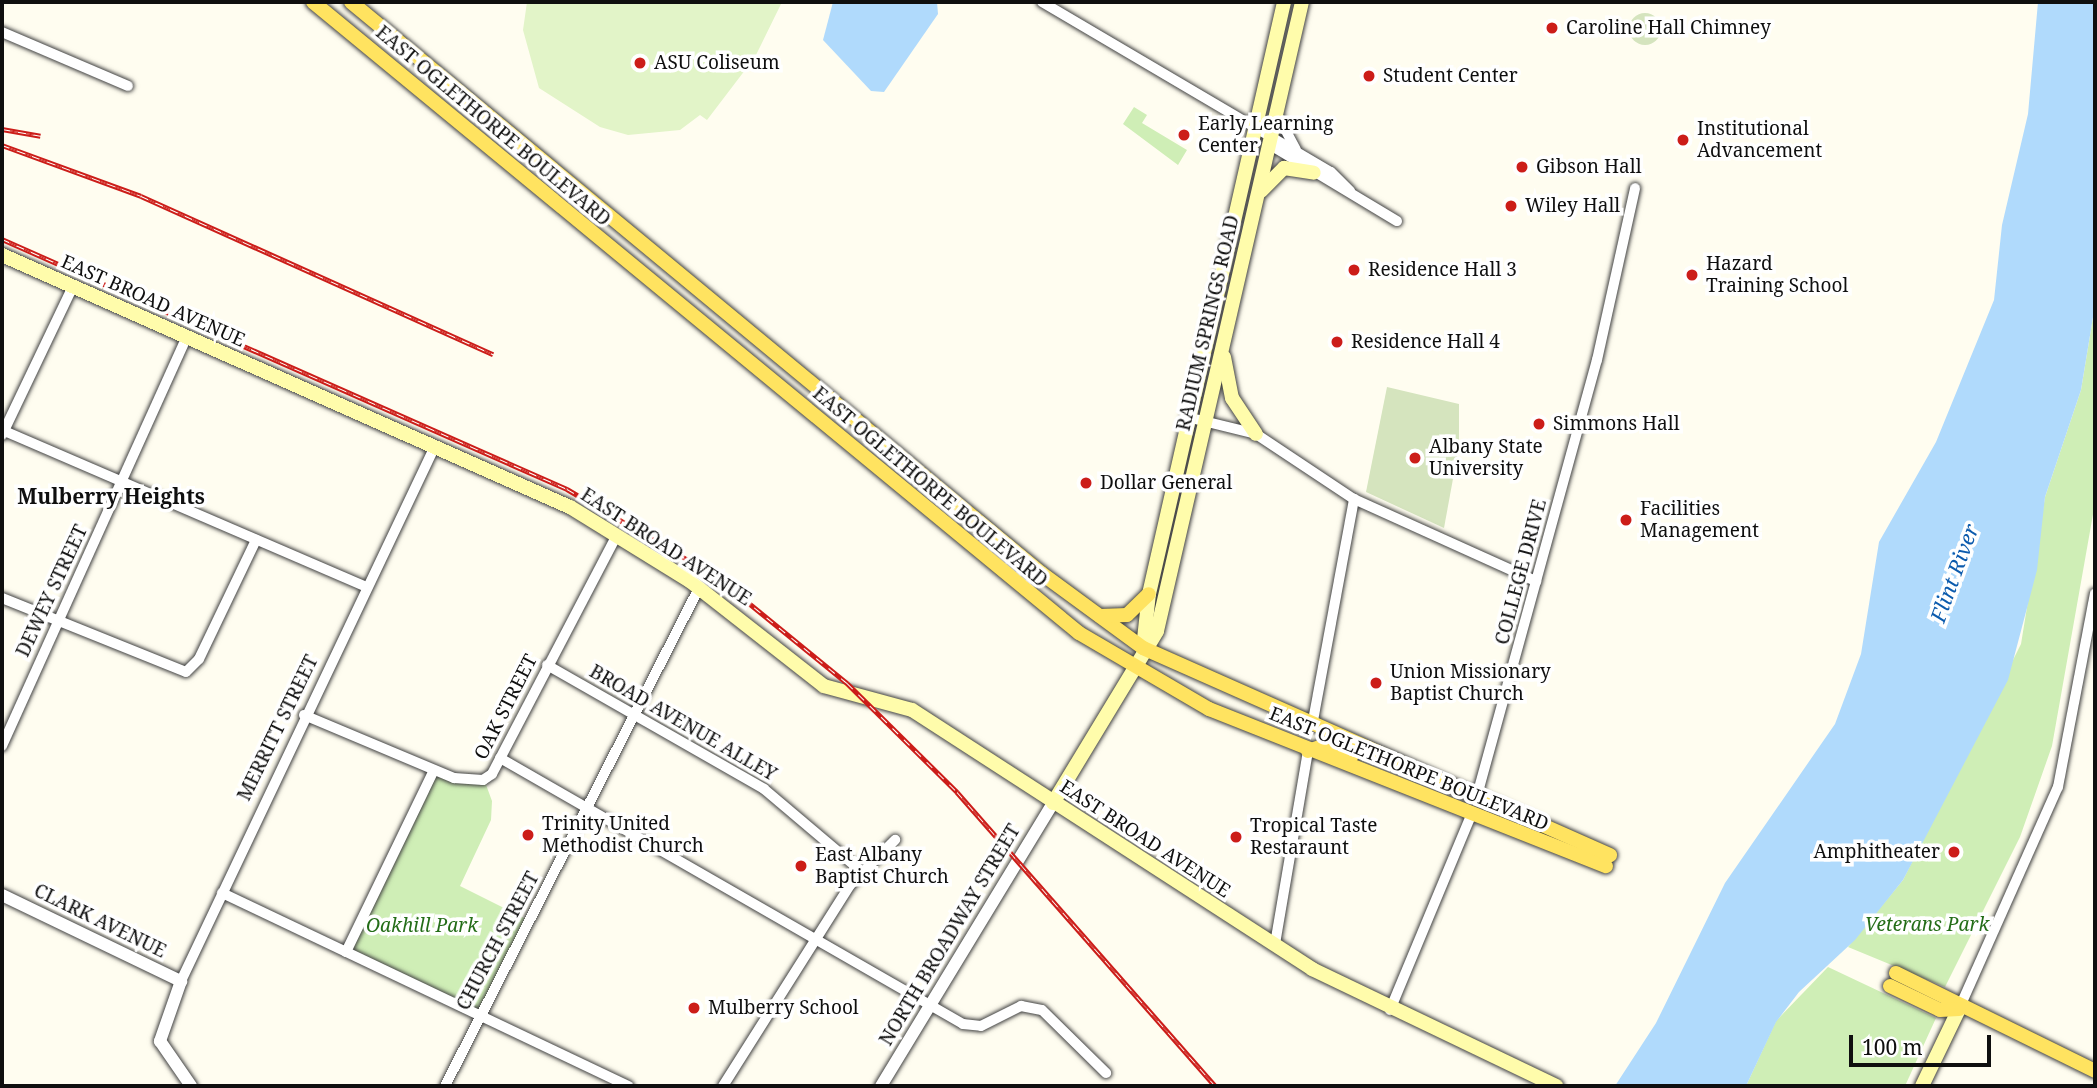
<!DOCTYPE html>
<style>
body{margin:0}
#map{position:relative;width:2097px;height:1088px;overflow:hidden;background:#fffdf0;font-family:"Noto Serif",serif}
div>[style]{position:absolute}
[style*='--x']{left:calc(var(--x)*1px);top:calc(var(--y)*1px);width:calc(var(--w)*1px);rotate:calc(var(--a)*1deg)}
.green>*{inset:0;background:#cfeeb6}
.cemetery>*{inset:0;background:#d5e4be}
.round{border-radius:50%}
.pitch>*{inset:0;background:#e2f4c8}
.water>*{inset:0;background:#b0dafc}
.roads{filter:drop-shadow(0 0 2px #424242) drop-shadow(0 0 2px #424242)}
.minor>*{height:10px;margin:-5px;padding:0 5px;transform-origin:5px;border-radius:5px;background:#fff}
.tertiary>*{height:12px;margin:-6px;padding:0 6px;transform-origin:6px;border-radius:6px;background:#fff}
.secondary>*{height:14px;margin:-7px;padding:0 7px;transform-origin:7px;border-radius:7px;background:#fffcab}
.primary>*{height:14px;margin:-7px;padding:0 7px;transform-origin:7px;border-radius:7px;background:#ffe360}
.rail>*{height:5px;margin-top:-2.5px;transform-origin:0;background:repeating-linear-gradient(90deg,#fff 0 8px,#cc1d19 0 16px);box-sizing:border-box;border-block:2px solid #cc1d19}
.dots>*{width:19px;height:19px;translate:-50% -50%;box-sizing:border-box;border:4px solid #fff;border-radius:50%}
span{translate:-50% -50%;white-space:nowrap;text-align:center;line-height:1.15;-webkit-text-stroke:7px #fff;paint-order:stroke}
.poi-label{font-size:19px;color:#0f0f0f}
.left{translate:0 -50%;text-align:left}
.right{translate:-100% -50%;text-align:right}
.street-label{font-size:19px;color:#0f0f0f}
.park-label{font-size:19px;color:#246d18;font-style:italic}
.neighbourhood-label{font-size:21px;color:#0f0f0f;font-weight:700}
.water-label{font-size:21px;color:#0c5bad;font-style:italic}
.frame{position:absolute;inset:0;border:4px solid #0f0f0f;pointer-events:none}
.scale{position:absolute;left:1849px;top:1035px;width:142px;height:32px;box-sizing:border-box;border:4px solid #0f0f0f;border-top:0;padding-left:9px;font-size:21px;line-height:24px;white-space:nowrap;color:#0f0f0f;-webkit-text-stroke:5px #fff;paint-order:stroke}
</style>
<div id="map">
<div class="green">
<i style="clip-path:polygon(1134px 107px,1147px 115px,1142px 123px,1187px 150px,1178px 165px,1123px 124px)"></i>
<i style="clip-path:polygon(2095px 305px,2095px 503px,2052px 746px,2020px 837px,1945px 987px,1848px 947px,1903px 880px,2021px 644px,2045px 497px,2081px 390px)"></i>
<i style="clip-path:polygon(434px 773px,485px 782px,492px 801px,491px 820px,460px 886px,528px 920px,477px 1014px,348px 952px)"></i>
<i style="clip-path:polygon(1828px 967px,1936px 1018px,1905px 1086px,1746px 1086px,1776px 1021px)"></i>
</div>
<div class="cemetery">
<i class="round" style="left:1629px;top:13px;width:32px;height:32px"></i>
<i style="clip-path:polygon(1387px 387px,1459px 404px,1459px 446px,1444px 528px,1366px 492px)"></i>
</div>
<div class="pitch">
<i style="clip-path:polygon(527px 2px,782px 2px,755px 57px,707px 120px,700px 115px,680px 130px,628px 135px,600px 127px,539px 88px,523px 30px)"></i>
</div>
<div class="water">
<i style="clip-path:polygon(833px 2px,937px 2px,938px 14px,884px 92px,871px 91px,823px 40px)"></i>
<i style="clip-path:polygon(2038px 2px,2095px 2px,2095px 305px,2081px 390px,2045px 497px,2037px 570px,2008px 680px,1903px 880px,1855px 940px,1799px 992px,1776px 1022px,1746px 1086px,1615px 1086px,1656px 1023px,1725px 883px,1835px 724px,1861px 654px,1879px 542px,1936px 442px,1994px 300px,2002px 225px,2028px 114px)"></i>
</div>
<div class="roads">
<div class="minor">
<i style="--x:1042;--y:2;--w:335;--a:30.5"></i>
<i style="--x:1331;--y:172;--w:27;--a:45"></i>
<i style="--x:2;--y:32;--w:137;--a:23.2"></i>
<i style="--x:1277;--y:114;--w:40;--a:62"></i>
<i style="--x:1277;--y:149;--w:140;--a:31"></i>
<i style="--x:1187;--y:417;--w:71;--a:13.8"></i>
<i style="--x:1256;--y:434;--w:118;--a:33.6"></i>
<i style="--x:1354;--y:499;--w:200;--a:24.3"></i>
<i style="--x:2;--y:430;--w:397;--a:23.3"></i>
<i style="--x:2;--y:435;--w:165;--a:-64.5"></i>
<i style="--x:2;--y:598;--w:198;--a:21.9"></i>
<i style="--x:186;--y:672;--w:18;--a:-45"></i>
<i style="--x:199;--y:659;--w:132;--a:-64.4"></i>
<i style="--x:547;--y:665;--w:250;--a:29.7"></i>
<i style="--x:764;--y:789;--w:127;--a:40.2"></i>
<i style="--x:304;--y:715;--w:163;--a:22.8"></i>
<i style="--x:454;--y:778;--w:29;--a:4"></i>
<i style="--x:483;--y:780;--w:11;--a:-34"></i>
<i style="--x:492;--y:774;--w:270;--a:-62.4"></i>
<i style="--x:1312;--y:726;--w:231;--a:-79.5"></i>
<i style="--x:2;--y:746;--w:449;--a:-65.7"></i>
<i style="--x:500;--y:758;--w:534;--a:29.88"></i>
<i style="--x:963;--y:1024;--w:18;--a:6"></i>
<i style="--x:981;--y:1026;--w:45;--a:-26.6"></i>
<i style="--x:1021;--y:1006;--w:21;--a:11"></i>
<i style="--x:1042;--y:1010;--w:90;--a:44.5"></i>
<i style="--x:1476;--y:799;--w:455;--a:-74.6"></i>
<i style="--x:1597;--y:360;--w:176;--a:-77.5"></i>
<i style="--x:222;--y:893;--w:450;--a:25.4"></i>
<i style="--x:1275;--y:944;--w:196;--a:-80.3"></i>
<i style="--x:346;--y:952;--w:202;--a:-64.2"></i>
<i style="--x:181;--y:981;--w:592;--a:-64.6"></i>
<i style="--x:1959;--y:1009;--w:243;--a:-66"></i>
<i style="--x:2058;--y:787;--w:197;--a:-79.2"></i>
<i style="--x:1390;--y:1010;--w:211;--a:-67.4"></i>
<i style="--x:445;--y:1086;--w:559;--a:-62.98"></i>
<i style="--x:723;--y:1086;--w:238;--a:-57.7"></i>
<i style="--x:850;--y:885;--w:64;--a:-45"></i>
</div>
<div class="tertiary">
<i style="--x:2;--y:895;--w:199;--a:25.7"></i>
<i style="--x:181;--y:981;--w:64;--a:109.3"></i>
<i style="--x:160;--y:1041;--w:55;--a:55.4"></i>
<i style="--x:881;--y:1086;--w:331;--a:-58.7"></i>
</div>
<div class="secondary">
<i style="--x:1261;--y:191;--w:33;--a:-45"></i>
<i style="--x:1284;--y:168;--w:30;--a:9"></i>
<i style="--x:2;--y:255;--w:621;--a:23.93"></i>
<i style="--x:570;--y:507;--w:141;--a:31.7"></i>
<i style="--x:690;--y:581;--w:170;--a:38.1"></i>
<i style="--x:824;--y:686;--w:91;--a:15.3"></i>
<i style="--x:912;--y:710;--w:477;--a:32.9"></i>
<i style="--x:1312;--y:969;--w:271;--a:25.6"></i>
<i style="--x:1224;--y:357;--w:42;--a:79"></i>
<i style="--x:1232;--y:398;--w:43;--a:56.3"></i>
<i style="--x:1143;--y:648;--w:54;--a:-83.7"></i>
<i style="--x:1149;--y:594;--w:607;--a:-77.15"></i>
<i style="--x:1053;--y:803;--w:201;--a:-58.8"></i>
<i style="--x:1157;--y:631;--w:645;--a:-77.02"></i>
<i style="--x:1922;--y:1086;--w:85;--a:-64.3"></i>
</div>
<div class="primary">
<i style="--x:313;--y:2;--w:992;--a:39.48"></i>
<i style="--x:1079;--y:633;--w:151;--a:30.3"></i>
<i style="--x:1209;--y:709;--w:427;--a:21.6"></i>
<i style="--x:351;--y:2;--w:896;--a:39.61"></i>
<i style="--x:1041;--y:573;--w:127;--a:36.3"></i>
<i style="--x:1143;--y:648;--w:511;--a:23.91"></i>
<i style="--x:1100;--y:616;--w:27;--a:-2"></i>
<i style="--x:1127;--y:615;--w:30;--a:-44"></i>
<i style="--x:1308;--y:751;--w:18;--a:-19"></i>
<i style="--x:1325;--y:745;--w:29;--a:20"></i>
<i style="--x:1896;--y:973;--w:222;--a:26.2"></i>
<i style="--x:1890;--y:986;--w:55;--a:25.6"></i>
<i style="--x:1940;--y:1010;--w:19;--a:-3"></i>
</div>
</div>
<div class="rail">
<i style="--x:2;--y:129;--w:39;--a:10"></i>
<i style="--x:2;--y:145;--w:148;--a:20.1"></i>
<i style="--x:141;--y:196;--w:386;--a:24.2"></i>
<i style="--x:2;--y:239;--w:618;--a:23.87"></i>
<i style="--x:567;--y:489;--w:174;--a:30.4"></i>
<i style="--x:717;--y:577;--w:168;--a:39.2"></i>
<i style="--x:847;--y:683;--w:155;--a:44.7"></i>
<i style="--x:957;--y:792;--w:391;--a:48.7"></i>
</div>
<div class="dots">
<i style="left:1552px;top:28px;background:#cc1d19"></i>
<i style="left:640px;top:63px;background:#cc1d19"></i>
<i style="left:1369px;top:76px;background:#cc1d19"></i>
<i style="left:1184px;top:135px;background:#cc1d19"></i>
<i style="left:1683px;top:140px;background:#cc1d19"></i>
<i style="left:1522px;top:167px;background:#cc1d19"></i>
<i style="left:1511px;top:206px;background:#cc1d19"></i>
<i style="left:1354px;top:270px;background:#cc1d19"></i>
<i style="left:1692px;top:275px;background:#cc1d19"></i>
<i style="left:1337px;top:342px;background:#cc1d19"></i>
<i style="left:1539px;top:424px;background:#cc1d19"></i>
<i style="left:1415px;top:458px;background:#cc1d19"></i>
<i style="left:1086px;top:483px;background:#cc1d19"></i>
<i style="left:1626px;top:520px;background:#cc1d19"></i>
<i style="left:1376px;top:683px;background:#cc1d19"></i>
<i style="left:528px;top:835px;background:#cc1d19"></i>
<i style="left:1236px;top:837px;background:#cc1d19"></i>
<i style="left:1954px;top:852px;background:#cc1d19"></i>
<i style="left:801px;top:866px;background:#cc1d19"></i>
<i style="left:694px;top:1008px;background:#cc1d19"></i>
</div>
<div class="poi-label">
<span class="left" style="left:1566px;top:28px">Caroline Hall Chimney</span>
<span class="left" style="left:654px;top:63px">ASU Coliseum</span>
<span class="left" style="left:1383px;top:76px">Student Center</span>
<span class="left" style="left:1198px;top:135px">Early Learning<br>Center</span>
<span class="left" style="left:1697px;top:140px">Institutional<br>Advancement</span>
<span class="left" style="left:1536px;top:167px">Gibson Hall</span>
<span class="left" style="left:1525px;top:206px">Wiley Hall</span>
<span class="left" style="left:1706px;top:275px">Hazard<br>Training School</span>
<span class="left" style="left:1368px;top:270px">Residence Hall 3</span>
<span class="left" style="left:1351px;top:342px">Residence Hall 4</span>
<span class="left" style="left:1553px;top:424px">Simmons Hall</span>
<span class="left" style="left:1429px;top:458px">Albany State<br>University</span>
<span class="left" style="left:1100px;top:483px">Dollar General</span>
<span class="left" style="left:1640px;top:520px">Facilities<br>Management</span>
<span class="left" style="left:1390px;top:683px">Union Missionary<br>Baptist Church</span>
<span class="left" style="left:542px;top:835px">Trinity United<br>Methodist Church</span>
<span class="left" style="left:1250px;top:837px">Tropical Taste<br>Restaraunt</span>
<span class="right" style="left:1940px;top:852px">Amphitheater</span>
<span class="left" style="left:815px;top:866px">East Albany<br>Baptist Church</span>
<span class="left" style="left:708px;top:1008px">Mulberry School</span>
</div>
<div class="street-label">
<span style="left:493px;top:126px;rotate:40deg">EAST OGLETHORPE BOULEVARD</span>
<span style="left:153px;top:301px;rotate:24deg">EAST BROAD AVENUE</span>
<span style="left:1208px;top:323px;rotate:-77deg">RADIUM SPRINGS ROAD</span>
<span style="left:930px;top:487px;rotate:40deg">EAST OGLETHORPE BOULEVARD</span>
<span style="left:666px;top:547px;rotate:33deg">EAST BROAD AVENUE</span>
<span style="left:1521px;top:572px;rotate:-75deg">COLLEGE DRIVE</span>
<span style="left:52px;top:591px;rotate:-65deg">DEWEY STREET</span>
<span style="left:506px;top:707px;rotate:-63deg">OAK STREET</span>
<span style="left:683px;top:723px;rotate:30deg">BROAD AVENUE ALLEY</span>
<span style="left:278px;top:728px;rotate:-64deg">MERRITT STREET</span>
<span style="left:1409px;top:769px;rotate:22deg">EAST OGLETHORPE BOULEVARD</span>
<span style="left:1145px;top:839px;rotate:33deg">EAST BROAD AVENUE</span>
<span style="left:100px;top:921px;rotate:26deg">CLARK AVENUE</span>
<span style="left:950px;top:935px;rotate:-59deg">NORTH BROADWAY STREET</span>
<span style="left:498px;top:941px;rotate:-62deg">CHURCH STREET</span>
</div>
<div class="park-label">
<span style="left:1927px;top:925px">Veterans Park</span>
<span style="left:422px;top:926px">Oakhill Park</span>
</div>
<div class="neighbourhood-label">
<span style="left:111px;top:496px">Mulberry Heights</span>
</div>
<div class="water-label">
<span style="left:1954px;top:573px;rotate:-70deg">Flint River</span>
</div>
<div class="frame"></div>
<div class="scale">100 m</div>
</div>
